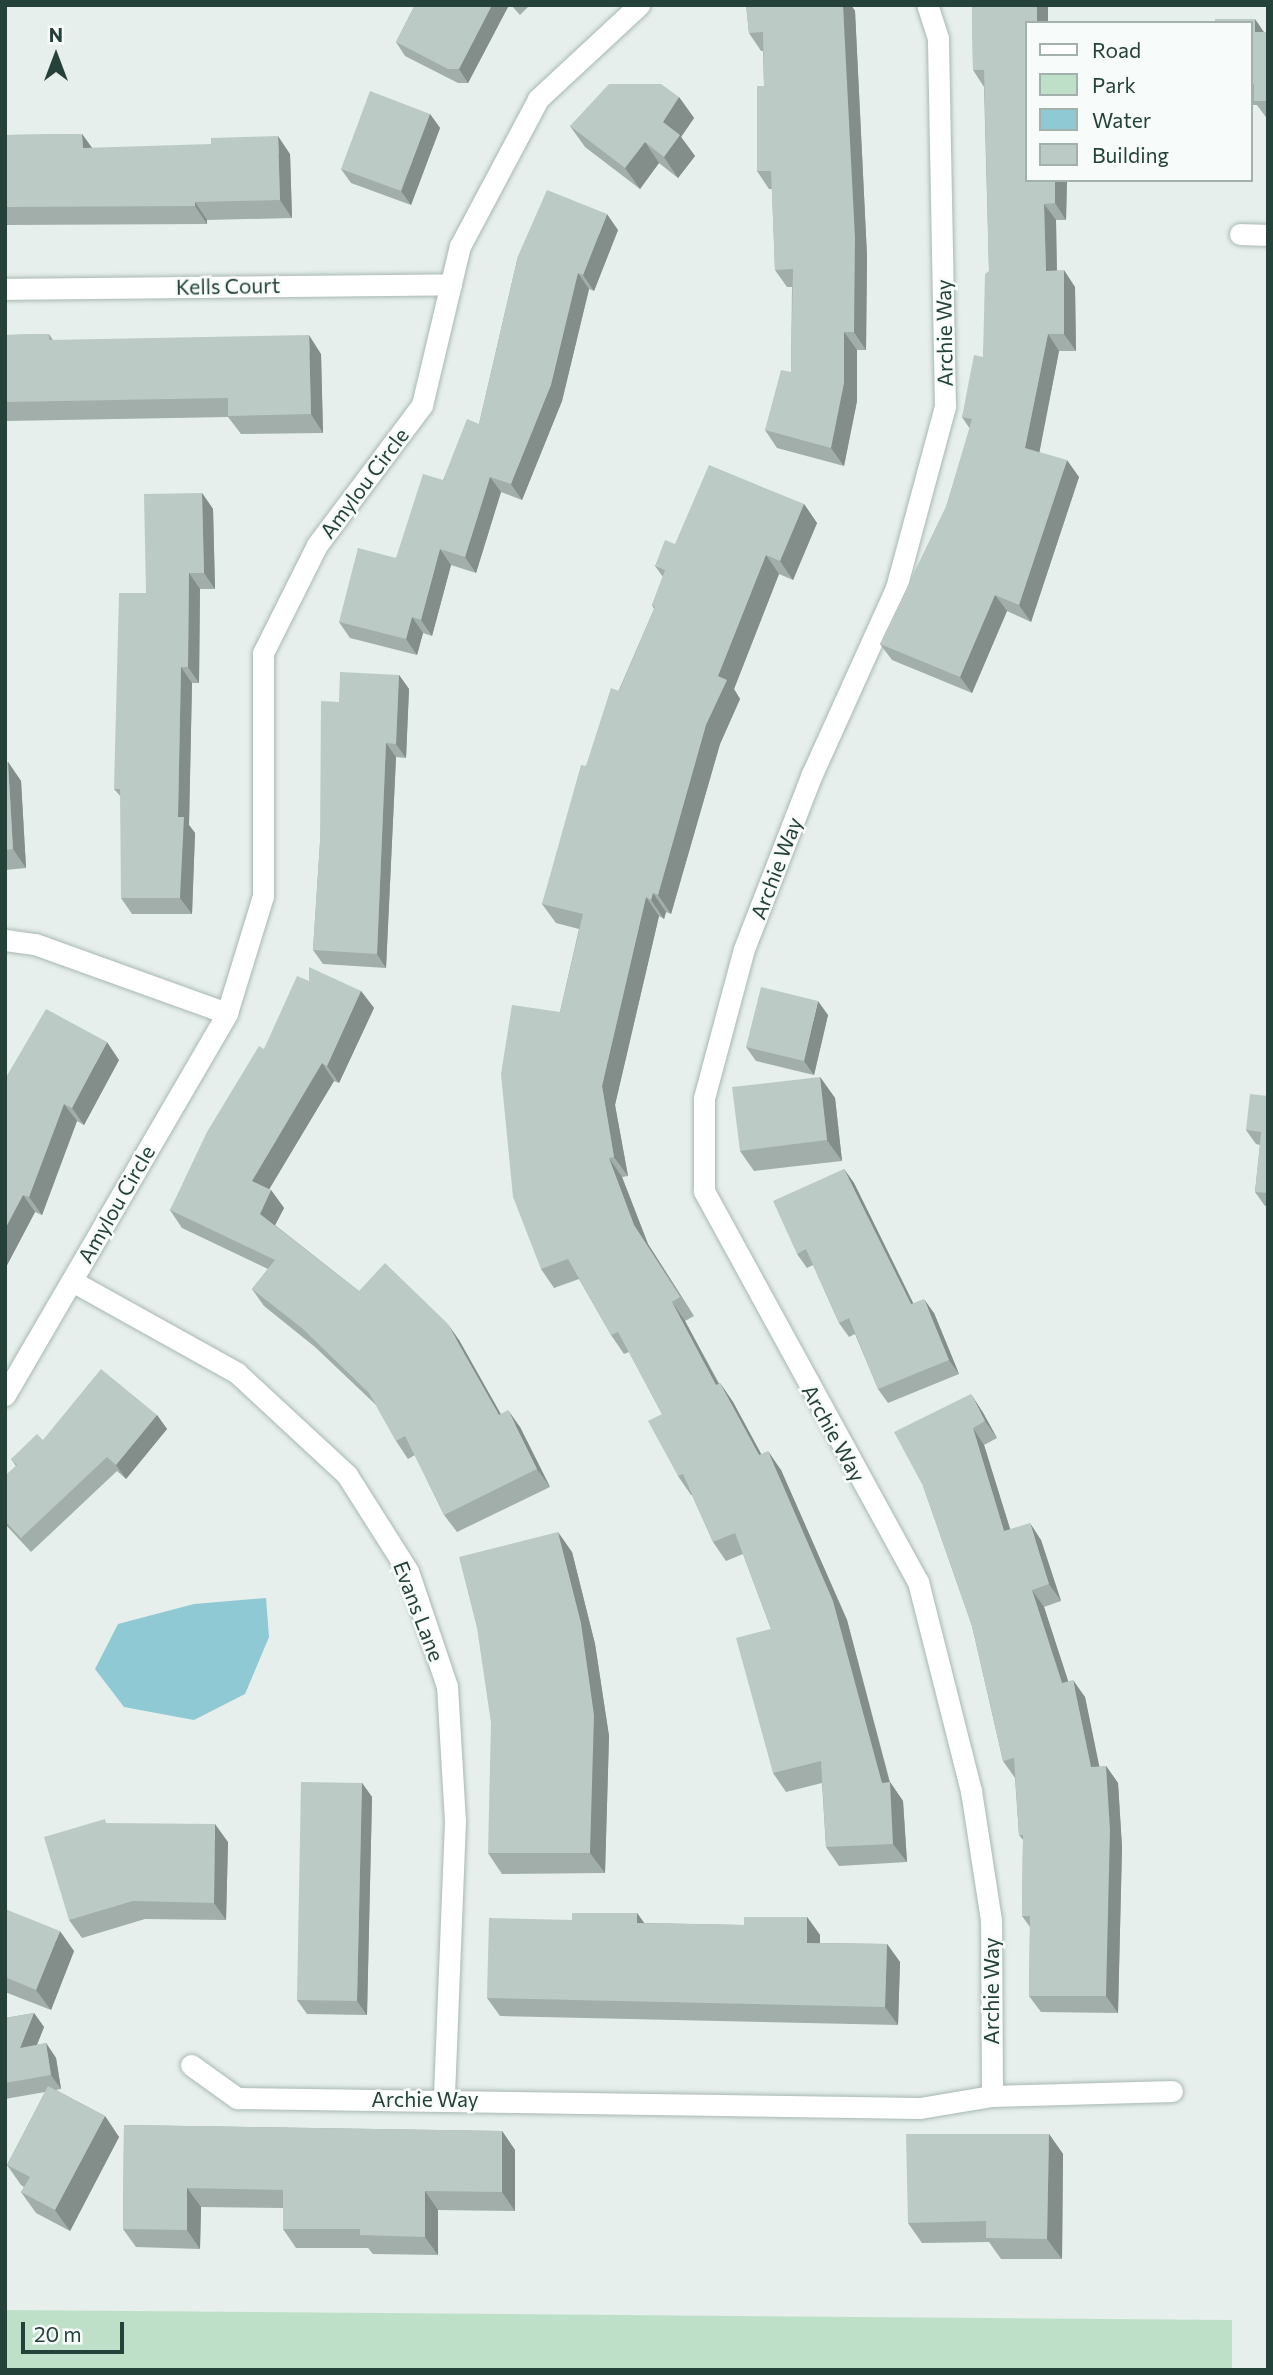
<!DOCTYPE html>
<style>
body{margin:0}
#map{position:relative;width:1273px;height:2375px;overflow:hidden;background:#e6efeb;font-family:Commissioner,sans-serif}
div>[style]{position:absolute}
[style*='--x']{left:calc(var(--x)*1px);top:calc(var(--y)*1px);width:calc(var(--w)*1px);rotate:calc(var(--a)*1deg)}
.green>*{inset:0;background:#bfe0c8}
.water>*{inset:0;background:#8ec9d4}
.roads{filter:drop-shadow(0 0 2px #a8b8b2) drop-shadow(0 0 2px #a8b8b2)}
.minor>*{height:21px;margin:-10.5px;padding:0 10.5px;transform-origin:10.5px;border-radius:10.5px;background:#fff}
.wall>*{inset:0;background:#a1aea9}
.shaded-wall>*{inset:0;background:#838d89}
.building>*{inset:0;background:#bbcac4}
span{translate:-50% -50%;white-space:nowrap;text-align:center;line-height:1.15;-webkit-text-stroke:5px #f7fbf9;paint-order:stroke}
.street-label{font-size:21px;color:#24423a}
.frame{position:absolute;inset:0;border:7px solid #24423a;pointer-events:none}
.legend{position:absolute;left:1025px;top:21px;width:228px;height:161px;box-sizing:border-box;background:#f7fbf9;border:2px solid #a3b1ad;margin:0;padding:9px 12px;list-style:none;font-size:21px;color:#24423a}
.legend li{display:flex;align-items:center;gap:14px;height:35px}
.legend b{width:35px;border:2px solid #a3b1ad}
.north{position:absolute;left:21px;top:21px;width:70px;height:70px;-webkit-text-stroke:5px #f7fbf9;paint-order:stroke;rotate:0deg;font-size:19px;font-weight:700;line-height:28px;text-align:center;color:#24423a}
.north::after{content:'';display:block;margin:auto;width:24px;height:32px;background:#24423a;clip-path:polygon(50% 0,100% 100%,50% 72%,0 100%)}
.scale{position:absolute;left:21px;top:2322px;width:103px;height:32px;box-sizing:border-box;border:4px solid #24423a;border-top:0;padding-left:9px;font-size:21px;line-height:24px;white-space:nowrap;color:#24423a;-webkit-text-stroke:5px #f7fbf9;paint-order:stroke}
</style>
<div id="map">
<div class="green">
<i style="clip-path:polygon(5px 2310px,1232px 2320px,1232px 2370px,5px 2370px)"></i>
</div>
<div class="water">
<i style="clip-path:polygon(266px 1598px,269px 1637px,245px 1694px,194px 1720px,124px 1707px,95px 1669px,118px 1624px,194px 1604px)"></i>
</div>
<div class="roads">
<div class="minor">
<i style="--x:1240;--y:234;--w:28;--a:2"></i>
<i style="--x:5;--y:289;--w:446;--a:-0.6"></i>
<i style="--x:5;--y:940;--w:30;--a:8"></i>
<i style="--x:35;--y:944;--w:204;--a:19.8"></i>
<i style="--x:72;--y:1281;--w:189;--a:29.1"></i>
<i style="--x:237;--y:1373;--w:150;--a:42.8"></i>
<i style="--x:347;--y:1475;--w:114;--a:57.6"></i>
<i style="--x:408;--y:1571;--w:121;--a:71.3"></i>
<i style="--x:447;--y:1686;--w:135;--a:86.6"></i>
<i style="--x:455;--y:1821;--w:278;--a:92.3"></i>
<i style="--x:5;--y:1395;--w:442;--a:-59.8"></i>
<i style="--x:227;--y:1013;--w:122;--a:-72.9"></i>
<i style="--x:263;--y:896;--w:243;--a:-90"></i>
<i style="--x:263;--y:653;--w:121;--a:-63.4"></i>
<i style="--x:317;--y:545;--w:175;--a:-53.1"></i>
<i style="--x:422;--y:405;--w:163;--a:-76.6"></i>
<i style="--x:460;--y:246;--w:166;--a:-62"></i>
<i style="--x:538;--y:99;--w:138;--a:-42.9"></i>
<i style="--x:191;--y:2065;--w:57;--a:35.7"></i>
<i style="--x:237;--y:2098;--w:683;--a:0.84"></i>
<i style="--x:920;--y:2108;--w:73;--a:-9.5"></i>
<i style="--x:992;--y:2096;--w:176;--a:-90.3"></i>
<i style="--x:991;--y:1920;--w:131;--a:-98.8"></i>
<i style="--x:971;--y:1791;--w:216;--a:-104.2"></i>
<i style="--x:918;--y:1582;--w:446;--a:-118.7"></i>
<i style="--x:704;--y:1191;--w:93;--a:-90"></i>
<i style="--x:704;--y:1098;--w:154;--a:-75"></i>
<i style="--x:744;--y:949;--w:188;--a:-68.8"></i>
<i style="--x:812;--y:774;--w:204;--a:-65.7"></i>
<i style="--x:896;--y:588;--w:188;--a:-74.9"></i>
<i style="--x:945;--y:407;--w:369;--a:-91.1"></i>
<i style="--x:938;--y:38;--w:35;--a:-108"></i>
<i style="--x:992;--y:2096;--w:180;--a:-1.6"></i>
</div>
</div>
<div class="wall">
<i style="clip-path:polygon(415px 5px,509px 5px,468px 83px,458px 83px,405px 56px,396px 42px)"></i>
<i style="clip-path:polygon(511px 5px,530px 5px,520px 15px)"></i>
<i style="clip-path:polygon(746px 5px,851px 5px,855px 11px,867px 256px,866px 350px,857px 350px,857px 401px,844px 466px,777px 448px,765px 430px,791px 372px,792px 287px,787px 287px,775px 270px,772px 189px,769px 189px,757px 171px,764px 86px,763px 51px,761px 51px,749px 33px)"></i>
<i style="clip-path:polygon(972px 5px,1048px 5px,1048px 23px,1026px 23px,1067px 180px,1066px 220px,1056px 220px,1057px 270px,1075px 287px,1076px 351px,1059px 351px,1039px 452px,1079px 477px,1031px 622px,1007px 611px,972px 693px,892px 660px,880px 644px,946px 507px,970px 429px,962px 417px,983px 357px,989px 271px,984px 87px,973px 70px)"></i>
<i style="clip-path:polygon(1250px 23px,1264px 32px,1268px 32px,1268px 120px,1257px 105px,1250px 105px)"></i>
<i style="clip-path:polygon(679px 97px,694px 118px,681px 137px,695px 156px,678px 178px,659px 163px,640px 189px,585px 147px,570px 126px)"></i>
<i style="clip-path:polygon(430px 114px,440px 128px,411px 205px,351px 183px,341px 169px)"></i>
<i style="clip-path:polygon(82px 134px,92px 148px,290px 154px,292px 218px,207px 220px,207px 224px,5px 225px,5px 135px)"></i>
<i style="clip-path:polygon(618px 230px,594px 291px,589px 289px,562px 401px,522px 500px,501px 492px,476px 573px,451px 565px,432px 636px,423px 633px,417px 655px,350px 638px,339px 622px,396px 558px,443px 480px,479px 424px,518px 256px)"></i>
<i style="clip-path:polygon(49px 334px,53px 340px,321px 354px,323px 433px,241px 434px,228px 417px,6px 421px,7px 443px,5px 443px,5px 335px)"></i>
<i style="clip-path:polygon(202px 493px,213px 509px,215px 589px,200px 589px,199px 683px,192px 683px,189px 825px,195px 833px,192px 914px,132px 914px,121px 898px,121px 797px,114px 789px,146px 593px)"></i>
<i style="clip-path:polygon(804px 504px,817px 523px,793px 580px,779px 574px,734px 689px,740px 699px,720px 744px,671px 914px,666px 912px,664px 919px,659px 916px,615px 1105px,628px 1176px,622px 1177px,648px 1244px,694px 1316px,685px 1321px,719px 1383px,720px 1383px,733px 1402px,761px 1454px,781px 1470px,847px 1620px,890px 1782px,903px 1801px,907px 1862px,839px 1866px,826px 1847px,822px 1783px,786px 1792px,773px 1773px,771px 1629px,743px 1554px,726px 1561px,713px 1542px,692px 1495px,691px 1495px,678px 1476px,662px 1414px,629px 1352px,624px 1354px,611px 1335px,579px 1279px,554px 1288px,541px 1269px,560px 1012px,579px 929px,556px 923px,542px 904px,586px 766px,654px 609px,652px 605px,663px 577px,655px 566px,675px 544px)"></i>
<i style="clip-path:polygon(399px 675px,409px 689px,406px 758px,396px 757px,386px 968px,323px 964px,313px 950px,320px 842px,339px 702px)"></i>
<i style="clip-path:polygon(5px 762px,8px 762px,21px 781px,26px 868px,5px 870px)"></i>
<i style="clip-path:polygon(309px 981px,361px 991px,374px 1008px,339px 1083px,334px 1081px,269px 1189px,271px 1190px,284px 1208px,275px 1225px,359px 1291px,459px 1340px,500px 1414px,520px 1427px,550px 1487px,457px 1532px,444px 1515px,415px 1455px,408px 1459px,396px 1441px,376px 1405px,315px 1347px,264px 1306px,252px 1289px,268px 1269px,182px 1228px,170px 1210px,264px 1049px)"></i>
<i style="clip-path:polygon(828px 1015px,814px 1075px,756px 1061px,746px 1047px)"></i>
<i style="clip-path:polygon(119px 1060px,84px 1125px,77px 1121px,42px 1215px,35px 1212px,5px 1269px,5px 1079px)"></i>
<i style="clip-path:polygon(820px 1077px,835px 1098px,842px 1161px,754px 1171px,740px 1151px)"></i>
<i style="clip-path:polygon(1268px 1096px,1268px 1206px,1265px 1206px,1255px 1192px,1260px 1145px,1256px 1144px,1246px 1130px)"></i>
<i style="clip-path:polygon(844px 1169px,854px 1183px,913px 1303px,934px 1313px,959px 1374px,888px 1403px,878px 1389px,855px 1334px,849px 1337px,839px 1323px,813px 1265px,807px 1268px,797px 1254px)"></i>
<i style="clip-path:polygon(982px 1411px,997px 1438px,984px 1445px,1010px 1529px,1041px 1540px,1061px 1601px,1044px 1607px,1068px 1681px,1085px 1697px,1099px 1767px,1106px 1766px,1118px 1783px,1122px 1847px,1118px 2013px,1041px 2012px,1029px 1996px,1030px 1927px,1022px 1916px,1023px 1840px,1019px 1835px,1015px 1778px,1003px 1761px,972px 1626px,923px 1486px)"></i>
<i style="clip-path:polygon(157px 1415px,167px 1429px,126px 1479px,117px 1471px,31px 1552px,5px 1524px,5px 1476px,16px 1466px,11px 1459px,43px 1440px)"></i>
<i style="clip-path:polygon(572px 1552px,595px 1644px,609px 1736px,605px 1873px,502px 1874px,488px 1853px)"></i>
<i style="clip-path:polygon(362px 1783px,372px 1797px,367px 2015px,307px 2014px,297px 2000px)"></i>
<i style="clip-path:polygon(107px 1823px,228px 1842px,226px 1920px,145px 1919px,82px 1938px,69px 1920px)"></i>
<i style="clip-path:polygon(5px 1909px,74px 1951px,51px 2010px,5px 1992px)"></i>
<i style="clip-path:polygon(637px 1913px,644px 1923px,744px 1925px,807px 1917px,820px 1935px,820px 1943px,887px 1944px,900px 1962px,898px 2025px,500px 2016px,487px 1998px,572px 1920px)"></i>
<i style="clip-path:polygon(34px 2013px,44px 2027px,37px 2045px,46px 2043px,56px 2058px,61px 2089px,56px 2090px,105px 2116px,119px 2137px,70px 2231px,36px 2213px,21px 2192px,24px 2187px,21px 2185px,7px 2165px,45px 2092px,5px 2099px,5px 2018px)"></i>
<i style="clip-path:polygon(124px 2125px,502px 2131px,515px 2150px,515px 2211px,438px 2210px,438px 2255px,373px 2254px,368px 2248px,296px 2248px,283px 2229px,283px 2208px,201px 2207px,200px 2249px,136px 2247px,123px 2229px)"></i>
<i style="clip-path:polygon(1049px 2134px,1063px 2154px,1062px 2259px,1001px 2259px,989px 2242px,922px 2243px,908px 2223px)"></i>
</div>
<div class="shaded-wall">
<i style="clip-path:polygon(492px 5px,509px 5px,468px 83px,459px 69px)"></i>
<i style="clip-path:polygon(843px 5px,851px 5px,855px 11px,867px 256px,866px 350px,854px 332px)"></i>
<i style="clip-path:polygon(1037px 5px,1048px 5px,1048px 23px,1037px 23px)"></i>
<i style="clip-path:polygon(1255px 19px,1268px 38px,1255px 32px)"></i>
<i style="clip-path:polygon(679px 97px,694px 118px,681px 137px,695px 156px,678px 178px,664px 157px,663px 122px)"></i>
<i style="clip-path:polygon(430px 114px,440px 128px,411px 205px,401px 191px)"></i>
<i style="clip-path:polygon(82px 134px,95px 152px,83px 148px)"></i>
<i style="clip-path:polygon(278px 136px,290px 154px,292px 218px,280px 200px)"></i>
<i style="clip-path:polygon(645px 142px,659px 163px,640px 189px,625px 168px)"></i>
<i style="clip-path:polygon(1055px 180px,1067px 180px,1066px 220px,1055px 203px)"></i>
<i style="clip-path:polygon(195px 202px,207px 220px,207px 224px,195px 206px)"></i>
<i style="clip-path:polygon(1044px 204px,1056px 220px,1057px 287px,1046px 271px)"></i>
<i style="clip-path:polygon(607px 214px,618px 230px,594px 291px,583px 275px)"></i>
<i style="clip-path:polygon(1064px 270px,1075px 287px,1076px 351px,1064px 334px)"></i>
<i style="clip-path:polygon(578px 273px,589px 289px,562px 401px,522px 500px,511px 484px)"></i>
<i style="clip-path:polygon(844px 332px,857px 350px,857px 401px,844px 466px,831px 448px)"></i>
<i style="clip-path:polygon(1048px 334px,1059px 351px,1037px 465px,1025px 448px)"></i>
<i style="clip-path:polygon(309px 335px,321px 354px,323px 433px,311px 414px)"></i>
<i style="clip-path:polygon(5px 419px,6px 421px,7px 443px,5px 440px)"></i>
<i style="clip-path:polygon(1067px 460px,1079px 477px,1031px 622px,1019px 605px)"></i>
<i style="clip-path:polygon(490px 477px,501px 492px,476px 573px,465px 557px)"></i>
<i style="clip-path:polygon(202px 493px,213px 509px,215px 589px,204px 573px)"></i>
<i style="clip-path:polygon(804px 504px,817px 523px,793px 580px,780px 561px)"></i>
<i style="clip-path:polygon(440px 549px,451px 565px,432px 636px,421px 620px)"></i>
<i style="clip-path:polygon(766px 555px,779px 574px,734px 689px,740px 699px,720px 744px,671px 914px,658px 895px,718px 676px)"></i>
<i style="clip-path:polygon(189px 573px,200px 589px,199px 683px,188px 667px)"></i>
<i style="clip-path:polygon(995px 595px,1007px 611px,972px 693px,960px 677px)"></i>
<i style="clip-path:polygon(412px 617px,423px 633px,417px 655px,406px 639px)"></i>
<i style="clip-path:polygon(181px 667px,192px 683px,189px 825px,195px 833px,192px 914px,180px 898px,178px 817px)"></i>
<i style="clip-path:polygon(399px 675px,409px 689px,406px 758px,396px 744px)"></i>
<i style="clip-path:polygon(386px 743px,396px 757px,386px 968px,377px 954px)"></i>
<i style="clip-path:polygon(8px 762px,21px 781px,26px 868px,13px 849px)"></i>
<i style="clip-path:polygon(653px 893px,666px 912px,664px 919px,651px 900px)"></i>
<i style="clip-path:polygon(646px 897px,659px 916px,615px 1105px,628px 1176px,614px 1157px,602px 1086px)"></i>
<i style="clip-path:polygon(361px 991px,374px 1008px,339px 1083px,327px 1066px)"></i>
<i style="clip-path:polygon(818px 1001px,828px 1015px,814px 1075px,804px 1061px)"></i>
<i style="clip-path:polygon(107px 1042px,119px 1060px,84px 1125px,72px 1108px)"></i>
<i style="clip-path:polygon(322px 1063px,334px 1081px,264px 1198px,252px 1181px)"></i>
<i style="clip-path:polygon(820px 1077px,835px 1098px,842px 1161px,827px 1140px)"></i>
<i style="clip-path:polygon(64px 1104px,77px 1121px,42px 1215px,29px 1197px)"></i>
<i style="clip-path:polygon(609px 1158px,622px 1177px,648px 1244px,694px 1316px,634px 1225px)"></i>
<i style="clip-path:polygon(844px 1169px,854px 1183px,921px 1319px,911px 1304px)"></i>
<i style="clip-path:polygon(271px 1190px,284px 1208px,272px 1231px,260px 1214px)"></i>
<i style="clip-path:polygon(23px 1195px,35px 1212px,5px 1269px,5px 1229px)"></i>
<i style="clip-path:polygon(924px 1299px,934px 1313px,959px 1374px,949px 1360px)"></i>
<i style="clip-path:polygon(672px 1302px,685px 1321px,729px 1404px,716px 1385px)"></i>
<i style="clip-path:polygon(447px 1323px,459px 1340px,511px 1432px,499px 1415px)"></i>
<i style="clip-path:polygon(720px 1383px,733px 1402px,772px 1474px,759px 1455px)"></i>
<i style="clip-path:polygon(971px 1394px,982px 1411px,997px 1438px,985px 1421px)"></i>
<i style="clip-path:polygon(508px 1410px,520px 1427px,550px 1487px,537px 1469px)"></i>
<i style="clip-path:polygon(157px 1415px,167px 1429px,126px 1479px,116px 1465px)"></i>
<i style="clip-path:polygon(973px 1428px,984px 1445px,1016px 1548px,1004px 1531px)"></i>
<i style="clip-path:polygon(768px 1451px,781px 1470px,847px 1620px,890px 1784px,890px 1782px,903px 1801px,907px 1862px,893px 1844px,882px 1783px)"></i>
<i style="clip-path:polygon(1030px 1523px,1041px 1540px,1061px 1601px,1049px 1584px)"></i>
<i style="clip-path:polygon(558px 1532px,572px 1552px,595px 1644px,609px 1736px,605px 1873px,590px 1853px)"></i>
<i style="clip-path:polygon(1032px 1590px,1044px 1607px,1074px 1699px,1062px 1683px)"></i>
<i style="clip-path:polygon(1073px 1680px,1085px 1697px,1103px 1784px,1091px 1767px)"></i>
<i style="clip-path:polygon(1106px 1766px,1118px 1783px,1122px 1847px,1118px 2013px,1106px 1996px)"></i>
<i style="clip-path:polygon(362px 1783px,372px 1797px,367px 2015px,357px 2001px)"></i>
<i style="clip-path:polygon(215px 1824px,228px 1842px,226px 1920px,214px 1903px)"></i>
<i style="clip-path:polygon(637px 1913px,650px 1931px,637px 1923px)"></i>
<i style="clip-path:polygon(807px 1917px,820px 1935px,820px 1961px,807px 1943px)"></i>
<i style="clip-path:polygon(60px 1931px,74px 1951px,51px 2010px,36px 1990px)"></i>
<i style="clip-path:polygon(887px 1944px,900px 1962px,898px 2025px,885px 2007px)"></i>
<i style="clip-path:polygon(34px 2013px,44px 2027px,30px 2062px,20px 2048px)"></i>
<i style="clip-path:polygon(46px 2043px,56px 2058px,61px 2089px,51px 2075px)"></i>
<i style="clip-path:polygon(105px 2116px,119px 2137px,70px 2231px,55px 2210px)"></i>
<i style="clip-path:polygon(502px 2131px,515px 2150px,515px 2211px,502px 2192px)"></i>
<i style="clip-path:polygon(1049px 2134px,1063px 2154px,1062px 2259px,1047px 2239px)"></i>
<i style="clip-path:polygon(187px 2188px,201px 2207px,200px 2249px,187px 2230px)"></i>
<i style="clip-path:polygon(425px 2191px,438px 2210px,438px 2255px,425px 2237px)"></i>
</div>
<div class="building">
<i style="clip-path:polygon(415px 5px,492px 5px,459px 69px,448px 69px,396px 42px)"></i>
<i style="clip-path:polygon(746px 5px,843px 5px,855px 238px,854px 332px,844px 332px,844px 383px,831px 448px,765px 430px,781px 370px,791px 372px,793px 269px,775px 270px,771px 171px,757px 171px,757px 86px,764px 86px,763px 32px,749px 33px)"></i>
<i style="clip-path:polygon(972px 5px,1037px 5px,1037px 23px,1026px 23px,1026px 180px,1055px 180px,1055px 203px,1044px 204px,1046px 271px,1064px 270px,1064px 334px,1048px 334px,1025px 448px,1067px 460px,1019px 605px,995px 595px,960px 677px,880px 644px,946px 507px,972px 419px,962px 417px,974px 355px,983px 357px,985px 274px,989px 271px,984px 70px,973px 70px)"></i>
<i style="clip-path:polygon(1215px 19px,1255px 19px,1255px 32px,1268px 32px,1268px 101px,1254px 101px,1254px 84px,1250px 84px,1250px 23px,1215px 23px)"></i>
<i style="clip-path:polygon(609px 84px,661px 84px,679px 97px,663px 122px,680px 135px,664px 157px,645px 142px,625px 168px,570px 126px)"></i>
<i style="clip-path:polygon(370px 91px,430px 114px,401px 191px,341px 169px)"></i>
<i style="clip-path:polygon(82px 134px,83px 148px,211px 144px,211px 138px,278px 136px,280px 200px,195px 202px,195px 206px,5px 207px,5px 135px)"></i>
<i style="clip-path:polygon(547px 190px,607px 214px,583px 275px,578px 273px,551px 385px,511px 484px,490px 477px,465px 557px,440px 549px,421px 620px,412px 617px,406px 639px,339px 622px,358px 548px,396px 558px,423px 474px,443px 480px,467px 419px,479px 424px,518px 256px)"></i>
<i style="clip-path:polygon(49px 334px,49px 340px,309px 335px,311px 414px,228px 416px,228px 398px,5px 402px,5px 335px)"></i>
<i style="clip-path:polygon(709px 465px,804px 504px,780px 561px,766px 555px,718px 676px,727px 680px,706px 725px,658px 895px,653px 893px,651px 900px,646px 897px,602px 1086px,614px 1157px,609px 1158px,634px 1225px,680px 1297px,672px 1302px,716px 1385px,720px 1383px,759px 1455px,768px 1451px,833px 1601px,882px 1783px,890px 1782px,893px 1844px,826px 1847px,821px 1761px,773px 1773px,736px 1638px,771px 1629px,735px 1533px,713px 1542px,683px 1474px,678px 1476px,648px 1421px,662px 1414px,618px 1332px,611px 1335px,568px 1259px,541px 1269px,513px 1197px,501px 1074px,512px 1005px,560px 1012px,583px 914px,542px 904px,581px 765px,586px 766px,611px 688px,619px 691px,655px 607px,652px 605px,665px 570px,655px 566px,665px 540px,675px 544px)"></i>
<i style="clip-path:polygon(202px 493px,204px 573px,189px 573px,188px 667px,181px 667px,178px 817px,184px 817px,180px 898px,121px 898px,120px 789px,114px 789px,119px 593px,146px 593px,144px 494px)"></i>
<i style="clip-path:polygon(340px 672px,399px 675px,396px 744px,386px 743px,377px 954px,313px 950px,320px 842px,321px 701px,339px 702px)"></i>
<i style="clip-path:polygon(5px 762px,8px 762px,13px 849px,5px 850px)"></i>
<i style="clip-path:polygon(309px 967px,361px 991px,327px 1066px,322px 1063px,252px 1181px,271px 1190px,260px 1214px,359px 1291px,385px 1263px,447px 1323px,499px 1415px,508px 1410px,537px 1469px,444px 1515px,405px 1436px,396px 1441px,369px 1393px,303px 1329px,252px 1289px,275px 1260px,170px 1210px,207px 1132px,259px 1046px,264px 1049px,297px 976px,309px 981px)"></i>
<i style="clip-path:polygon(761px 987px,818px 1001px,804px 1061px,746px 1047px)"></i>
<i style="clip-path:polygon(46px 1009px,107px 1042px,72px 1108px,64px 1104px,29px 1197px,23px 1195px,5px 1229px,5px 1079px)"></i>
<i style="clip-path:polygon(820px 1077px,827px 1140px,740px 1151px,732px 1087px)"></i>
<i style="clip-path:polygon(1250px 1094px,1268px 1096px,1268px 1193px,1255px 1192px,1261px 1132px,1246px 1130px)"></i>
<i style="clip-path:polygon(844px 1169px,911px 1304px,924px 1299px,949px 1360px,878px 1389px,849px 1318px,839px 1323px,806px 1249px,797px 1254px,773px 1201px)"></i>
<i style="clip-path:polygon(101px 1369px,157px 1415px,116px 1465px,107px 1457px,21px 1538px,5px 1521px,5px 1476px,17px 1465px,11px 1459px,37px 1434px,43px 1440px)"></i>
<i style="clip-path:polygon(971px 1394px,985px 1421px,973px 1428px,1004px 1531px,1030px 1523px,1049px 1584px,1032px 1590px,1062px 1683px,1073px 1680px,1091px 1767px,1106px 1766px,1110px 1830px,1106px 1996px,1029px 1996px,1030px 1916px,1022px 1916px,1023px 1835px,1019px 1835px,1014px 1758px,1003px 1761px,972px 1626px,923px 1486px,894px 1432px)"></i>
<i style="clip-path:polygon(558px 1532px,581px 1623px,594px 1715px,590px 1853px,488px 1853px,491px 1723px,477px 1628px,459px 1557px)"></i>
<i style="clip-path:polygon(301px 1782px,362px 1783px,357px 2001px,297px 2000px)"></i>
<i style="clip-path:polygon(105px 1819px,106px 1823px,215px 1824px,214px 1903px,133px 1901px,69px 1920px,44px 1837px)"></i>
<i style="clip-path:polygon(5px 1909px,60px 1931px,36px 1990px,5px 1977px)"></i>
<i style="clip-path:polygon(572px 1913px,637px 1913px,637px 1923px,744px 1925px,744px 1917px,807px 1917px,807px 1943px,887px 1944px,885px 2007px,487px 1998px,489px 1918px,572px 1920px)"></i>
<i style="clip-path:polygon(34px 2013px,20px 2048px,46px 2043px,51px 2075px,5px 2083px,5px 2018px)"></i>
<i style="clip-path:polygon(48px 2086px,105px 2116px,55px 2210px,21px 2192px,30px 2177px,7px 2165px)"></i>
<i style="clip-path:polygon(124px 2125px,502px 2131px,502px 2192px,425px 2191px,425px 2237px,360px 2235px,360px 2229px,283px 2229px,283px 2190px,187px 2188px,187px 2230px,123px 2229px)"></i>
<i style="clip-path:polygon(906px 2134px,1049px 2134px,1047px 2239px,986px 2238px,986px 2221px,908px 2223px)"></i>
</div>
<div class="street-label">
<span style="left:228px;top:286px;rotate:-1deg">Kells Court</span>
<span style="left:944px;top:333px;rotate:-91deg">Archie Way</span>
<span style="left:364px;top:483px;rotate:-53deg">Amylou Circle</span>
<span style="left:776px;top:868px;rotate:-69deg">Archie Way</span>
<span style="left:116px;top:1204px;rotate:-60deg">Amylou Circle</span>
<span style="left:834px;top:1433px;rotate:61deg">Archie Way</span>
<span style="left:419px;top:1611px;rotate:69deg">Evans Lane</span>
<span style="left:991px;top:1991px;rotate:-90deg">Archie Way</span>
<span style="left:425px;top:2099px">Archie Way</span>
</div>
<div class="frame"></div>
<ul class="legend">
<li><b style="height:9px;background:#fff"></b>Road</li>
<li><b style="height:19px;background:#bfe0c8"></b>Park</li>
<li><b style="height:19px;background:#8ec9d4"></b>Water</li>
<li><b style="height:19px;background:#bbcac4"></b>Building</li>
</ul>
<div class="north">N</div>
<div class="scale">20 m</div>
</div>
